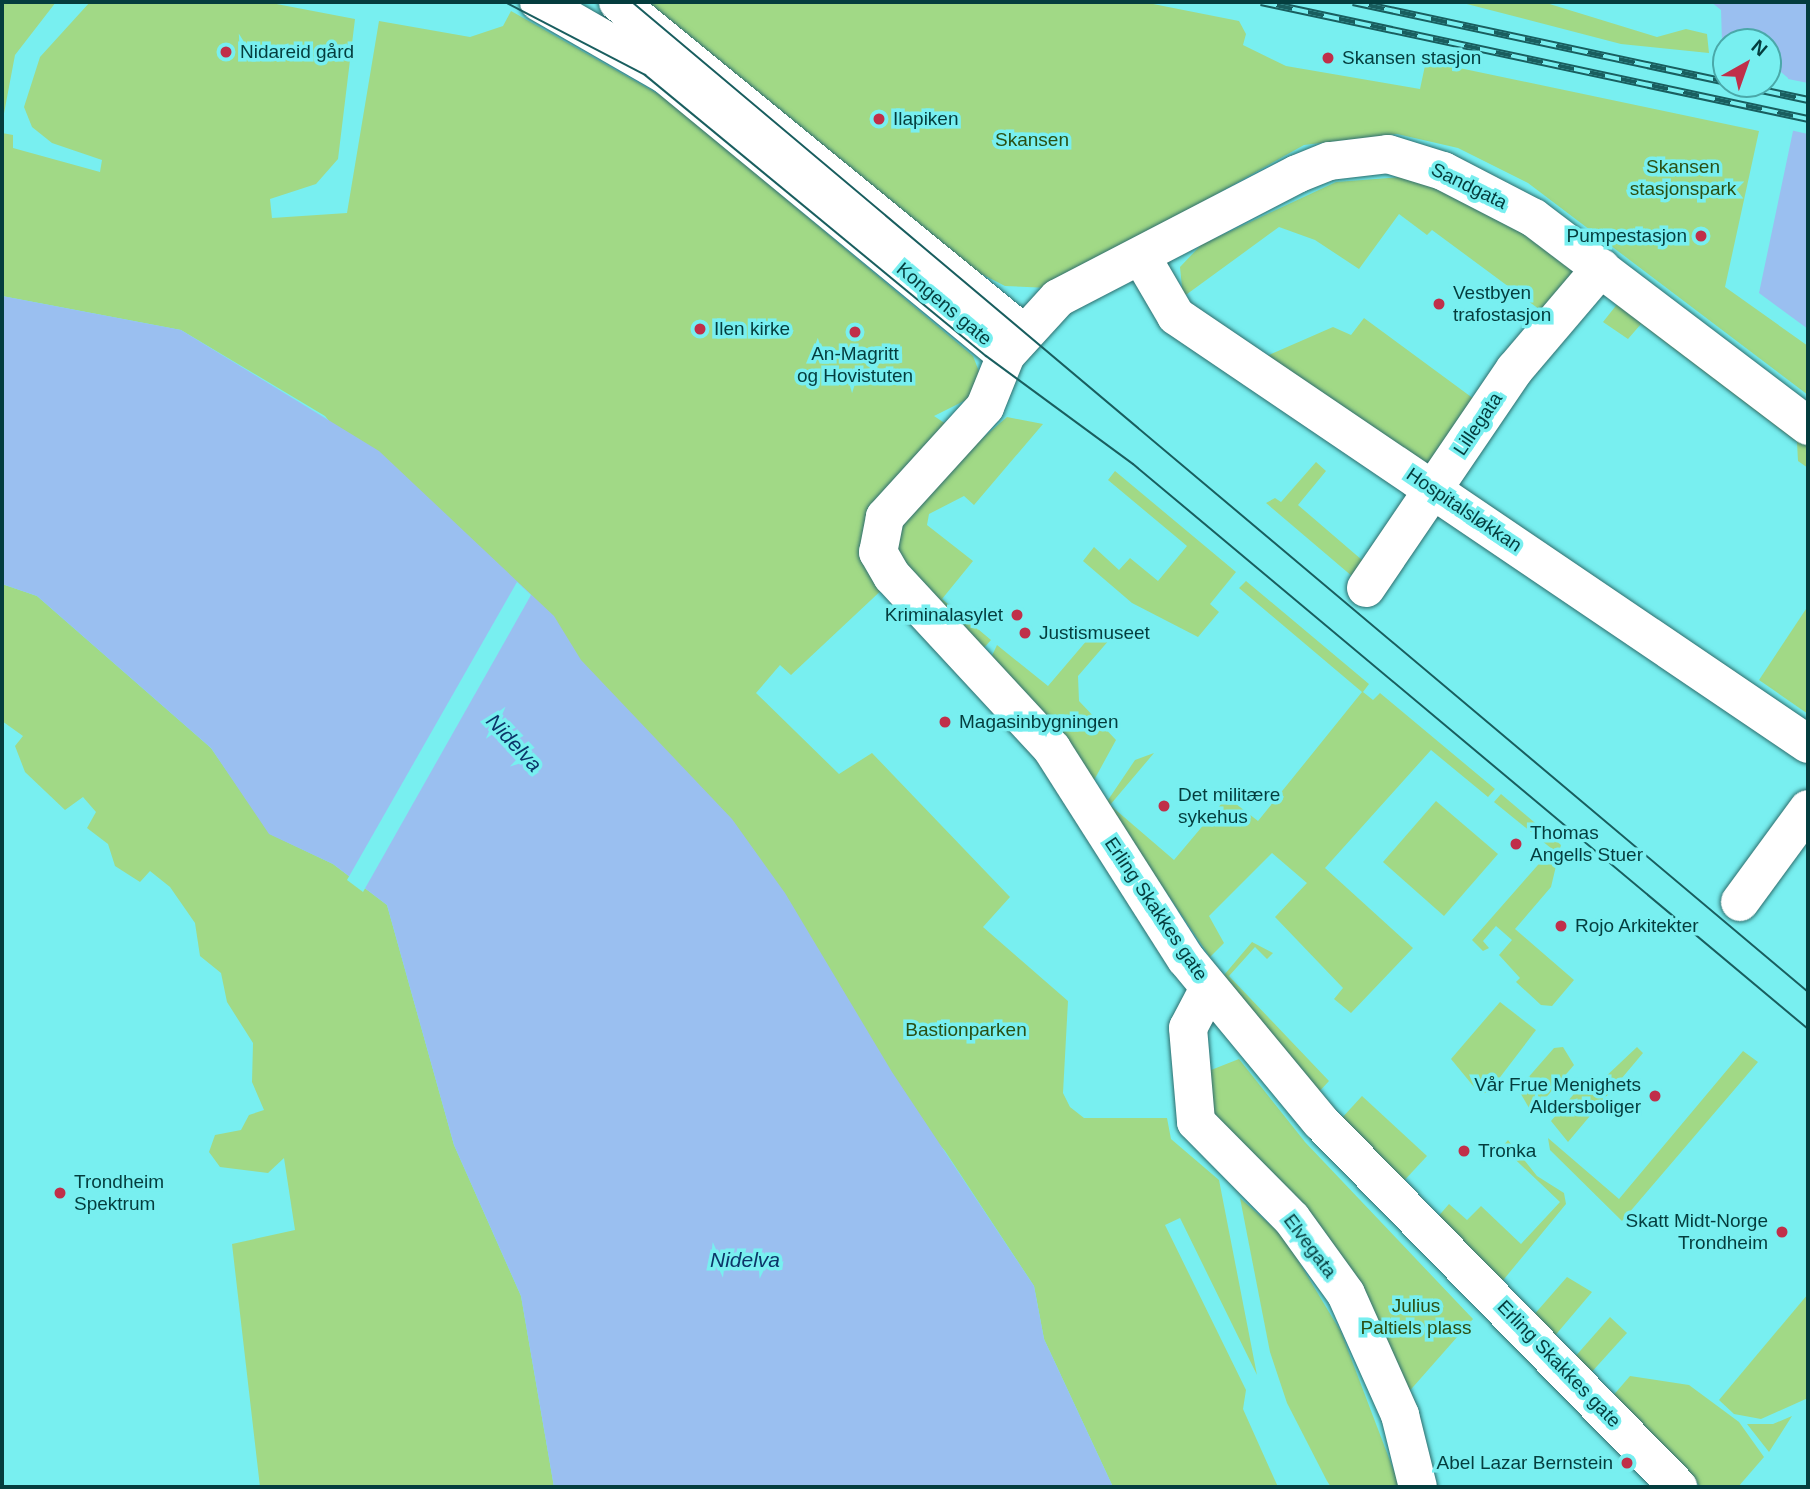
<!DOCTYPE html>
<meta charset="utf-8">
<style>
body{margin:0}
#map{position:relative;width:1810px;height:1489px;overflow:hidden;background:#78eff0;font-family:Arial,sans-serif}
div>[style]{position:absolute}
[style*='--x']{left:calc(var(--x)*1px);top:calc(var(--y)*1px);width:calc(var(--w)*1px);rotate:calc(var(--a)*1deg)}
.green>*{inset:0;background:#a1d986}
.water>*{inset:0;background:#9abff0}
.pier>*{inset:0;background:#78eff0}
.roads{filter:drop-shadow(0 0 2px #2c6c6c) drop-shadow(0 0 2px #2c6c6c)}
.minor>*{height:38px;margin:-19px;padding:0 19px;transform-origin:19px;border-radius:19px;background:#fff}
.major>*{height:38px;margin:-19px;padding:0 19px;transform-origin:19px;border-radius:19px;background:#fff}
.tram>*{height:2px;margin:-1px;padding:0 1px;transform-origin:1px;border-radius:1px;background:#195e5f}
.rail>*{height:8px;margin-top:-4px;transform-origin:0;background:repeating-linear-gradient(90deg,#78eff0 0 16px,#195e5f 0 32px);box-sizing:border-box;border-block:2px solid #195e5f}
.dots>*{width:19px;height:19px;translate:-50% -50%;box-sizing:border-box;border:4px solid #78eff0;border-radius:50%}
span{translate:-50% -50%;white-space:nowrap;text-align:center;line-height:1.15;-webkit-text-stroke:7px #78eff0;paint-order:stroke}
.poi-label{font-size:19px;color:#043d3e}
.left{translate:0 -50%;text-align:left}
.right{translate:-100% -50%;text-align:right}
.park-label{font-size:19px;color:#2a4f13}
.street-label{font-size:19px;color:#043d3e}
.water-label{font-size:21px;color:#0c3568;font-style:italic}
.frame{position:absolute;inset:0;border:4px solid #043d3e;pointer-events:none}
.north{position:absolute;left:1712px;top:28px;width:70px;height:70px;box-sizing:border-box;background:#78eff0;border:2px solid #4aa8a9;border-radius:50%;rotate:40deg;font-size:19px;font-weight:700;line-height:28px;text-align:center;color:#043d3e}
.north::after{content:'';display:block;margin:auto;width:24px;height:32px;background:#c02f49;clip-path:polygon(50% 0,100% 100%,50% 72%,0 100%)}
</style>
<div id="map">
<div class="green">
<i style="clip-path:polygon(2px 2px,56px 2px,15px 55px,2px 124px)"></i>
<i style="clip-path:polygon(90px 2px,266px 2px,355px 19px,338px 159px,316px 184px,270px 199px,272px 218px,347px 213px,379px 21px,470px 37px,503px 26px,511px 11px,667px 99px,973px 356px,980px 374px,970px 398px,934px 416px,976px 444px,1007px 417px,1043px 424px,974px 505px,964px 496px,929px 514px,927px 525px,973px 561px,942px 599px,991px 640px,983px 649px,903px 570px,791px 675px,780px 665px,756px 693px,839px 774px,872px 753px,1010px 897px,983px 927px,1068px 1001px,1063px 1093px,1070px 1107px,1084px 1118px,1167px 1118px,1171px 1139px,1219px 1180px,1257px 1375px,1180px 1218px,1165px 1225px,1246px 1390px,1243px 1409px,1278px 1487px,1113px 1487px,1044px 1339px,1034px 1286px,945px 1151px,325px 416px,181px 330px,2px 296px,2px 133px,13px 135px,13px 148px,100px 172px,102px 160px,52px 143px,32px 127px,24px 107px,40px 57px)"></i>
<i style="clip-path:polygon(648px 2px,1143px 2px,1239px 21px,1246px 34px,1243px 45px,1286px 66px,1420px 89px,1426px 61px,1759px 131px,1725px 287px,1808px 346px,1808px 395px,1528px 183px,1458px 148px,1397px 134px,1304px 145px,1049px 288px,1005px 286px,960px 263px)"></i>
<i style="clip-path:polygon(1459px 2px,1543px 2px,1657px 37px,1686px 29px,1707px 34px,1709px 53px,1621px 44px)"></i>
<i style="clip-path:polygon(1402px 177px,1429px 182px,1550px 244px,1576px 274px,1547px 315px,1432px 230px,1427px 235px,1399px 214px,1359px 269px,1315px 240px,1279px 227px,1183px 297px,1180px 267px,1201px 245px,1336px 182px)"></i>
<i style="clip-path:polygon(1622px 298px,1808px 437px,1808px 468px,1798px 461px,1797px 442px,1641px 324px,1628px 339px,1603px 322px)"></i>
<i style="clip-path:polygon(1364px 318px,1474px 399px,1430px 465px,1262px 358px,1333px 327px,1351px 335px)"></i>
<i style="clip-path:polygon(1316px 462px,1326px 471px,1298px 505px,1362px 560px,1353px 577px,1266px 503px,1275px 498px,1281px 502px)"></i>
<i style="clip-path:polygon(1115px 471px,1236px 572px,1210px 604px,1219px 612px,1198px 637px,1132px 603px,1083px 561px,1094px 547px,1119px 570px,1130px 558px,1158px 581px,1187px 546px,1108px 480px)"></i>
<i style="clip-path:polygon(1246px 581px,1369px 684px,1363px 692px,1373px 700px,1380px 693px,1495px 789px,1488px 797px,1431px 750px,1325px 868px,1413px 948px,1351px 1013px,1334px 999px,1343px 988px,1275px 917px,1307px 883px,1272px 853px,1209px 916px,1224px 943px,1210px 957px,1106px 803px,1135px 760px,1154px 753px,1110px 805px,1174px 860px,1227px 797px,1258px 821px,1362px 692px,1239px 588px)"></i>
<i style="clip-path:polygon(2px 584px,37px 596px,211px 748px,270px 834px,333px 864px,387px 905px,454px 1145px,521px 1296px,554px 1487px,260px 1487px,232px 1244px,295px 1230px,284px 1158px,268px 1173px,220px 1167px,209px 1152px,215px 1135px,241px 1130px,249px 1115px,264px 1110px,252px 1082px,253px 1043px,227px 1002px,221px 973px,200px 956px,195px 923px,170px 887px,150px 871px,140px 882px,115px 866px,108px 844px,87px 828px,96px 812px,83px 797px,65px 810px,25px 772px,15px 746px,23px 736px,2px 721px)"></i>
<i style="clip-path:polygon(1808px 606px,1808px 714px,1759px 680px)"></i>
<i style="clip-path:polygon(1094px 632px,1110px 639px,1078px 676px,1079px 701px,1116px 740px,1093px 782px,990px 660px,997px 645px,1048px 686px)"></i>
<i style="clip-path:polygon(1501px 794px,1561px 845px,1551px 887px,1515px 929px,1574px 980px,1552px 1006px,1541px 1005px,1516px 982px,1520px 978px,1499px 955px,1512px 940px,1496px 926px,1483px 941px,1489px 948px,1483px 951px,1472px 940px,1552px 849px,1494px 802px)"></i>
<i style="clip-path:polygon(1436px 801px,1498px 854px,1444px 916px,1383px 862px)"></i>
<i style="clip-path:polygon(1252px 942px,1273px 953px,1267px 959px,1255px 947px,1229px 976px,1329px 1081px,1317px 1094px,1224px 975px)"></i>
<i style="clip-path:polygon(1500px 1002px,1536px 1030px,1488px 1093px,1479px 1093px,1451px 1059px)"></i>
<i style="clip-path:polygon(1563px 1047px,1574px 1065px,1537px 1108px,1529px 1108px,1518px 1089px,1554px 1048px)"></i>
<i style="clip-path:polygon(1637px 1047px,1643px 1053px,1568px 1142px,1551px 1121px,1579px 1088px,1601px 1081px)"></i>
<i style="clip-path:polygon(1743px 1051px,1758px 1062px,1622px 1221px,1550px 1150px,1548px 1138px,1619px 1199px)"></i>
<i style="clip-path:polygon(1239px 1059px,1305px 1142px,1473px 1319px,1406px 1395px,1214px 1118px,1206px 1085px,1211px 1070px)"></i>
<i style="clip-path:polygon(1362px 1096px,1427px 1156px,1401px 1184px,1341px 1119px)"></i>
<i style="clip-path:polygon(1508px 1140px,1537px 1176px,1564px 1193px,1566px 1204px,1500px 1284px,1436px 1219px,1449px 1204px,1467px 1220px,1481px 1206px,1521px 1244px,1560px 1202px,1502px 1147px)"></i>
<i style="clip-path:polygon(1240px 1198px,1284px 1237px,1341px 1332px,1400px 1487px,1331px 1487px,1327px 1481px,1287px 1403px,1270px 1352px)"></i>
<i style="clip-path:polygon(1567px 1277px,1592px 1292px,1553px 1338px,1532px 1317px)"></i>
<i style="clip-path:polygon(1808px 1294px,1808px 1398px,1761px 1419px,1734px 1414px,1719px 1400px)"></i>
<i style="clip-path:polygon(1610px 1317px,1627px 1333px,1589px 1375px,1573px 1359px)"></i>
<i style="clip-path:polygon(1630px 1376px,1689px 1385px,1739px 1422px,1764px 1457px,1738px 1487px,1701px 1487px,1611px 1398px)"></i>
<i style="clip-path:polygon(1792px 1416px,1769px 1452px,1747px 1424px,1773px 1424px)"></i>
</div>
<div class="water">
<i style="clip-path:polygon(1711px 2px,1808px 2px,1808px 329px,1759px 293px,1793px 131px,1788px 78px,1768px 61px,1768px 42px,1722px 42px,1721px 10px)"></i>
<i style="clip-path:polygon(2px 296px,181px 330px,379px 451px,554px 616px,581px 660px,732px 819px,785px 893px,892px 1072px,1034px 1286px,1044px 1339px,1113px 1487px,554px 1487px,521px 1296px,454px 1145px,387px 905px,333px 864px,269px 834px,211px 748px,37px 596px,2px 584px)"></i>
</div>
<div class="pier">
<i style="clip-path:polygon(1783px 78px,1808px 83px,1808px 134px,1790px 130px)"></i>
<i style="clip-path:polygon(517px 582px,531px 595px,363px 892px,347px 880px)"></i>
</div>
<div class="roads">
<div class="minor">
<i style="--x:1141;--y:256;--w:69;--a:59.7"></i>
<i style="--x:1176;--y:316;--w:763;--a:34.11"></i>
<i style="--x:1006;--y:355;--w:56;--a:112"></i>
<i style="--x:985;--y:407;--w:149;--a:132.3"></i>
<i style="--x:885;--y:517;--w:36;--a:101"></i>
<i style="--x:878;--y:552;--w:28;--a:60"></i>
<i style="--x:892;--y:576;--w:236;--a:47.2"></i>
<i style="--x:1052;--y:749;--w:249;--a:57.5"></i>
<i style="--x:1186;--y:959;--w:212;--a:50.4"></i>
<i style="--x:1321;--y:1122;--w:511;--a:45.63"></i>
<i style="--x:1366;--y:588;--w:265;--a:-55.8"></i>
<i style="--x:1515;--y:369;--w:133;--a:-49.6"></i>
<i style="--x:1740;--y:902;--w:115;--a:-53.8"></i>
<i style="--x:1209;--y:988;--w:45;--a:117.7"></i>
<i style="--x:1188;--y:1028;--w:94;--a:85.1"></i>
<i style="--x:1196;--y:1122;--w:136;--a:45.3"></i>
<i style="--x:1292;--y:1219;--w:92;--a:54.2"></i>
<i style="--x:1346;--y:1294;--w:133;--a:65.9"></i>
<i style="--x:1400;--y:1415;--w:74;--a:76"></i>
</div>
<div class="major">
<i style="--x:539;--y:2;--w:146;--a:29.9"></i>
<i style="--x:666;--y:75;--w:440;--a:39.5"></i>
<i style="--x:1006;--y:355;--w:77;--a:-47.6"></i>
<i style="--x:1058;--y:298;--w:269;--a:-27.4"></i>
<i style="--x:1297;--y:174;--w:35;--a:-22"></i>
<i style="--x:1330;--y:161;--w:58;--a:-6.9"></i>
<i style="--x:1388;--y:154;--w:58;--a:17.2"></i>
<i style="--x:1443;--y:171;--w:102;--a:27.3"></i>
<i style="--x:1534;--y:218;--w:344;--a:37.2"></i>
<i style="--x:618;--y:2;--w:523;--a:39.26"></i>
</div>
</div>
<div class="tram">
<i style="--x:505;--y:2;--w:158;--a:27.5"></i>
<i style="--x:645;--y:75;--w:442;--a:39.5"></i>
<i style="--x:986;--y:356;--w:182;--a:36.3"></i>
<i style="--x:1133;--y:464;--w:880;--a:39.93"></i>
<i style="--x:632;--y:2;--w:1537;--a:40.09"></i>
</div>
<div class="rail">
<i style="--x:1261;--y:2;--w:559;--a:12.07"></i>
<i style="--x:1353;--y:2;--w:381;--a:12.1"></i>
<i style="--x:1733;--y:84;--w:77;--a:12"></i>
</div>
<div class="dots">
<i style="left:226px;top:52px;background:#c02f49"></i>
<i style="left:1328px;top:58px;background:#c02f49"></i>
<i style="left:879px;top:119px;background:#c02f49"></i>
<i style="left:1701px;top:236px;background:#c02f49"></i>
<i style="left:1439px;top:304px;background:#c02f49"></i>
<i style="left:700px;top:329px;background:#c02f49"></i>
<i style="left:855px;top:332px;background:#c02f49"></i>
<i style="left:1017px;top:615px;background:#c02f49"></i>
<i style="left:1025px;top:633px;background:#c02f49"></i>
<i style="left:945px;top:722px;background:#c02f49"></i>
<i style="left:1164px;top:806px;background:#c02f49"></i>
<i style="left:1516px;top:844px;background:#c02f49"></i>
<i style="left:1561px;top:926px;background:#c02f49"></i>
<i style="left:1655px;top:1096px;background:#c02f49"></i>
<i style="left:1464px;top:1151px;background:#c02f49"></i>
<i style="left:60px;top:1193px;background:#c02f49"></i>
<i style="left:1782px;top:1232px;background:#c02f49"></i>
<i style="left:1627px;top:1463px;background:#c02f49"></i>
</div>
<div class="poi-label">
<span class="left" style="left:240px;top:52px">Nidareid gård</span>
<span class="left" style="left:1342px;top:58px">Skansen stasjon</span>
<span class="left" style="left:893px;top:119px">Ilapiken</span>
<span class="right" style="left:1687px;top:236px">Pumpestasjon</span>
<span class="left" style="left:1453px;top:304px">Vestbyen<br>trafostasjon</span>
<span class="left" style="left:714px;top:329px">Ilen kirke</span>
<span style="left:855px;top:365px">An-Magritt<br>og Hovistuten</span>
<span class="right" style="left:1003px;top:615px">Kriminalasylet</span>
<span class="left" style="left:1039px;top:633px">Justismuseet</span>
<span class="left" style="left:959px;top:722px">Magasinbygningen</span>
<span class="left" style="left:1178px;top:806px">Det militære<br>sykehus</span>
<span class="left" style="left:1530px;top:844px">Thomas<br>Angells Stuer</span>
<span class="left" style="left:1575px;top:926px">Rojo Arkitekter</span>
<span class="right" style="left:1641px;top:1096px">Vår Frue Menighets<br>Aldersboliger</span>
<span class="left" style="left:1478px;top:1151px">Tronka</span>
<span class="left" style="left:74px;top:1193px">Trondheim<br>Spektrum</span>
<span class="right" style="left:1768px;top:1232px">Skatt Midt-Norge<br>Trondheim</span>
<span class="right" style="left:1613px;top:1463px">Abel Lazar Bernstein</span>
</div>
<div class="park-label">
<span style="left:1032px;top:140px">Skansen</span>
<span style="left:1683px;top:178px">Skansen<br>stasjonspark</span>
<span style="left:966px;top:1030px">Bastionparken</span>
<span style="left:1416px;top:1317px">Julius<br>Paltiels plass</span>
</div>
<div class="street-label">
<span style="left:1469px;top:186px;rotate:26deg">Sandgata</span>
<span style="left:944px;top:304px;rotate:40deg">Kongens gate</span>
<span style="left:1478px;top:424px;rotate:-56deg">Lillegata</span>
<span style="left:1464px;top:510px;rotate:34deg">Hospitalsløkkan</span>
<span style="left:1156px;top:909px;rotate:56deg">Erling Skakkes gate</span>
<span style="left:1310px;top:1246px;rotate:53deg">Elvegata</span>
<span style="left:1559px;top:1364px;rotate:46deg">Erling Skakkes gate</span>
</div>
<div class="water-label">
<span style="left:514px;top:743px;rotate:47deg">Nidelva</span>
<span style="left:745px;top:1260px">Nidelva</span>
</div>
<div class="frame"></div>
<div class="north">N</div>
</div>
